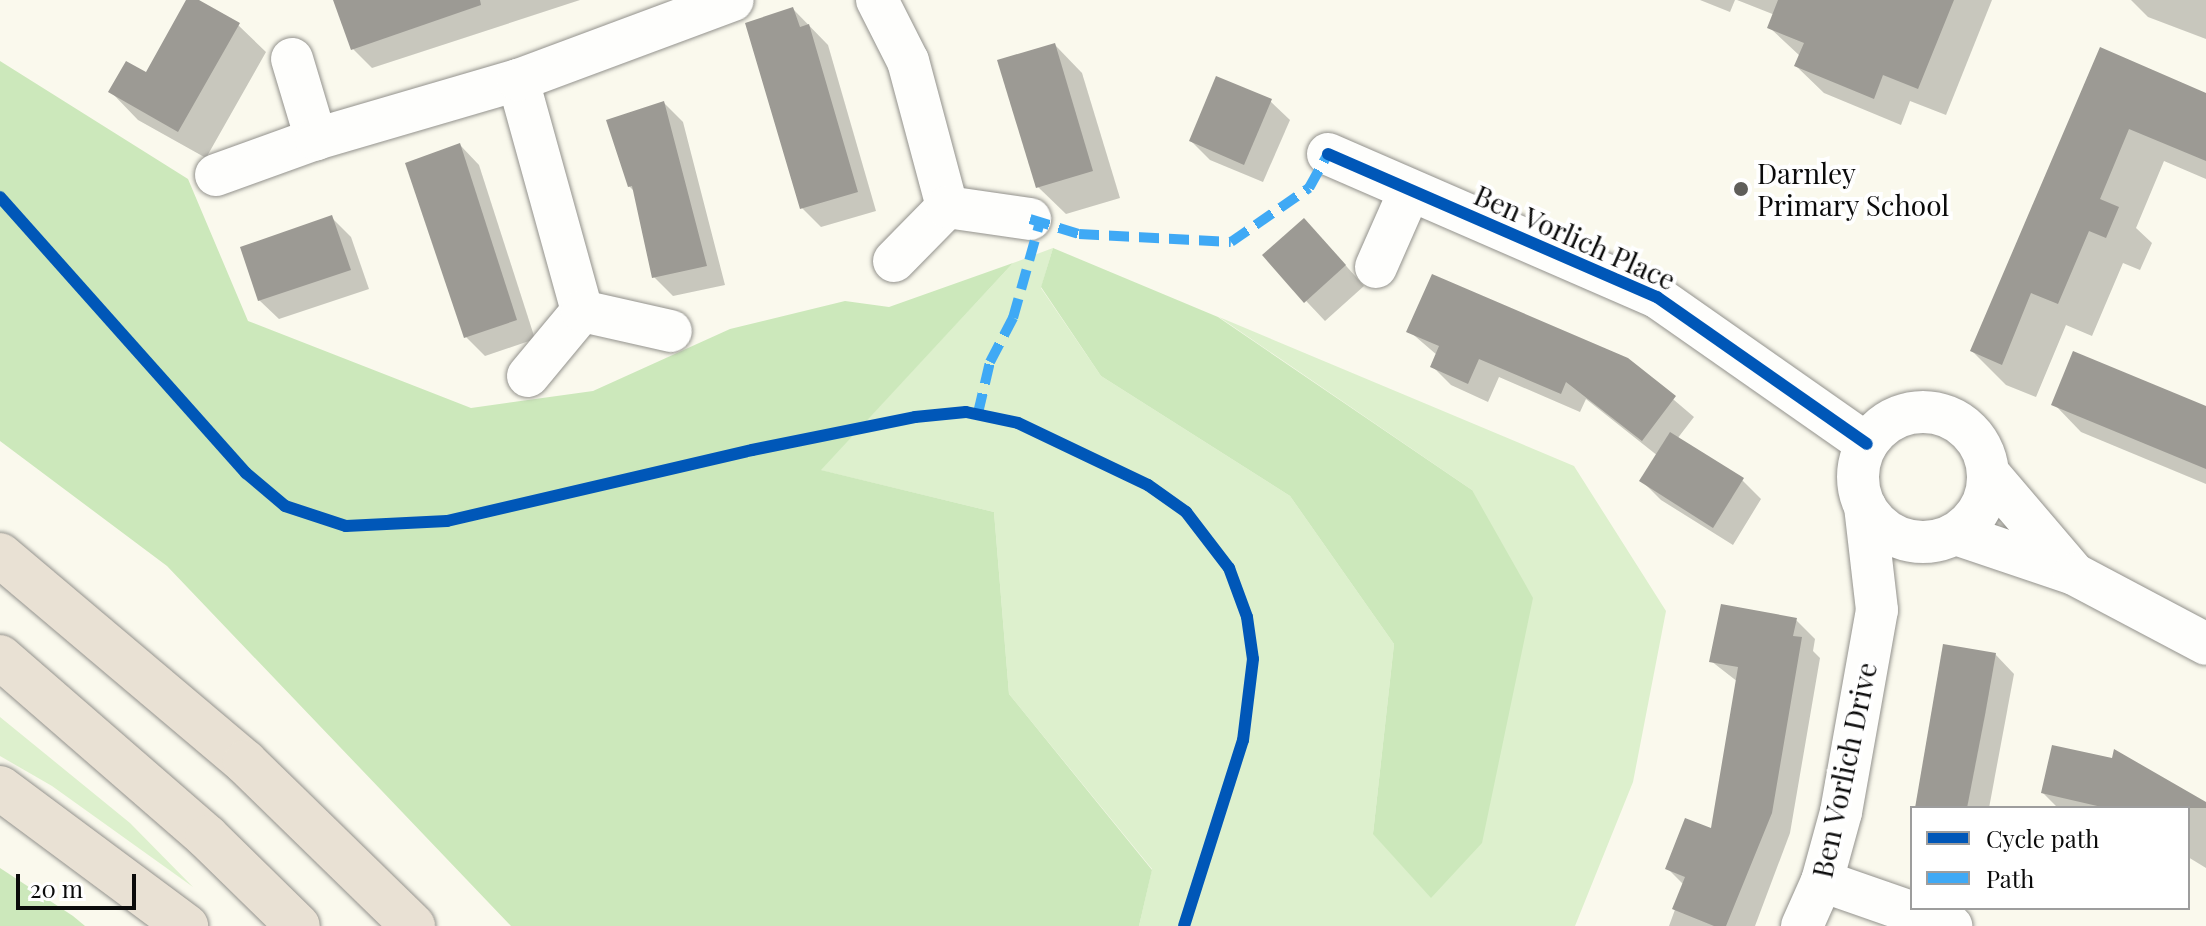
<!DOCTYPE html>
<style>
body{margin:0}
#map{position:relative;width:2206px;height:926px;overflow:hidden;background:#faf9ed;font-family:"Playfair Display",serif}
div>[style]{position:absolute}
[style*='--x']{left:calc(var(--x)*1px);top:calc(var(--y)*1px);width:calc(var(--w)*1px);rotate:calc(var(--a)*1deg)}
.green>*{inset:0;background:#ddf0cd}
.forest>*{inset:0;background:#cce8bb}
.shadow>*{inset:0;background:#0003}
.building>*{inset:0;background:#9c9a94}
.roads{filter:drop-shadow(0 0 2px #93928d) drop-shadow(0 0 2px #93928d)}
.minor>*{height:42px;margin:-21px;padding:0 21px;transform-origin:21px;border-radius:21px;background:#fefefc}
.minor>.ring{margin:-21px;padding:0;box-sizing:content-box;background:none;border:42px solid #fefefc;border-radius:50%}
.motorway>*{height:44px;margin:-22px;padding:0 22px;transform-origin:22px;border-radius:22px;background:#e9e1d4}
.quiet>*{height:10px;margin-top:-5px;transform-origin:0;background:repeating-linear-gradient(90deg,#3fa9f5 0 20px,transparent 0 30px)}
.cycleway>*{height:12px;margin:-6px;padding:0 6px;transform-origin:6px;border-radius:6px;background:#0057b8}
.dots>*{width:22px;height:22px;translate:-50% -50%;box-sizing:border-box;border:4px solid #fff;border-radius:50%}
span{translate:-50% -50%;white-space:nowrap;text-align:center;line-height:1.15;-webkit-text-stroke:8px #fff;paint-order:stroke}
.poi-label{font-size:28px;color:#0b0b0b}
.left{translate:0 -50%;text-align:left}
.street-label{font-size:28px;color:#0b0b0b}
.legend{position:absolute;left:1910px;top:806px;width:280px;height:104px;box-sizing:border-box;background:#fff;border:2px solid #9d9d9d;margin:0;padding:10px 14px;list-style:none;font-size:24px;color:#0b0b0b}
.legend li{display:flex;align-items:center;gap:16px;height:40px}
.legend b{width:40px;border:2px solid #9d9d9d}
.scale{position:absolute;left:16px;top:874px;width:120px;height:36px;box-sizing:border-box;border:4px solid #0b0b0b;border-top:0;padding-left:10px;font-size:24px;line-height:28px;white-space:nowrap;color:#0b0b0b;-webkit-text-stroke:6px #fff;paint-order:stroke}
</style>
<div id="map">
<div class="green">
<i style="clip-path:polygon(1053px 248px,1041px 288px,1101px 376px,1290px 496px,1394px 644px,1373px 834px,1472px 490px,1219px 317px,1574px 466px,1666px 611px,1633px 782px,1575px 926px,1139px 926px,1152px 869px,1009px 694px,994px 512px,820px 470px,1013px 263px)"></i>
<i style="clip-path:polygon(0 717px,130px 823px,193px 887px,52px 786px,0 756px)"></i>
</div>
<div class="forest">
<i style="clip-path:polygon(0 61px,188px 179px,248px 321px,471px 408px,593px 391px,730px 329px,845px 301px,889px 307px,1013px 263px,821px 470px,994px 512px,1009px 694px,1152px 870px,1139px 926px,511px 926px,167px 566px,0 441px)"></i>
<i style="clip-path:polygon(1053px 248px,1218px 317px,1472px 490px,1533px 598px,1482px 843px,1431px 898px,1373px 834px,1394px 644px,1290px 496px,1101px 376px,1041px 287px)"></i>
<i style="clip-path:polygon(0 868px,73px 916px,85px 926px,0 926px)"></i>
</div>
<div class="shadow">
<i style="clip-path:polygon(189px 0,238px 25px,266px 52px,206px 158px,138px 120px,111px 92px,146px 74px)"></i>
<i style="clip-path:polygon(336px 0,580px 0,372px 68px,353px 49px)"></i>
<i style="clip-path:polygon(1700px 0,1735px 0,1730px 12px)"></i>
<i style="clip-path:polygon(1737px 0,1992px 0,1946px 115px,1910px 101px,1901px 125px,1824px 93px,1796px 66px,1800px 56px,1770px 28px,1775px 15px)"></i>
<i style="clip-path:polygon(2131px 0,2206px 0,2206px 39px,2148px 17px)"></i>
<i style="clip-path:polygon(793px 9px,828px 45px,876px 211px,821px 227px,802px 208px)"></i>
<i style="clip-path:polygon(1055px 45px,1082px 73px,1120px 198px,1066px 214px,1038px 187px)"></i>
<i style="clip-path:polygon(2101px 50px,2206px 95px,2206px 179px,2164px 161px,2136px 228px,2152px 243px,2140px 270px,2123px 263px,2092px 336px,2066px 325px,2036px 397px,2006px 385px,1972px 351px)"></i>
<i style="clip-path:polygon(1270px 101px,1290px 120px,1263px 182px,1210px 160px,1191px 141px)"></i>
<i style="clip-path:polygon(664px 103px,683px 122px,725px 285px,673px 296px,654px 277px,635px 192px,629px 186px)"></i>
<i style="clip-path:polygon(460px 145px,479px 165px,535px 339px,485px 356px,466px 337px)"></i>
<i style="clip-path:polygon(332px 218px,351px 237px,369px 289px,279px 319px,259px 300px)"></i>
<i style="clip-path:polygon(1323px 240px,1364px 286px,1325px 321px,1264px 256px)"></i>
<i style="clip-path:polygon(1409px 331px,1627px 360px,1694px 417px,1677px 439px,1742px 480px,1761px 499px,1733px 545px,1661px 500px,1642px 481px,1658px 456px,1586px 399px,1580px 412px,1499px 377px,1488px 402px,1451px 385px,1432px 366px,1437px 355px)"></i>
<i style="clip-path:polygon(2054px 404px,2206px 408px,2206px 484px,2081px 432px)"></i>
<i style="clip-path:polygon(1796px 620px,1815px 639px,1813px 651px,1820px 658px,1790px 833px,1755px 926px,1669px 926px,1684px 885px,1667px 868px,1712px 831px,1738px 682px,1711px 661px)"></i>
<i style="clip-path:polygon(1995px 654px,2014px 674px,1989px 808px,1917px 808px)"></i>
<i style="clip-path:polygon(2043px 793px,2206px 805px,2206px 868px,2188px 857px,2188px 808px,2058px 808px)"></i>
</div>
<div class="building">
<i style="clip-path:polygon(186px 0,199px 0,240px 23px,178px 132px,108px 92px,126px 61px,146px 72px)"></i>
<i style="clip-path:polygon(333px 0,480px 0,481px 5px,351px 50px)"></i>
<i style="clip-path:polygon(1778px 0,1954px 0,1918px 89px,1883px 75px,1874px 99px,1794px 66px,1804px 43px,1767px 28px)"></i>
<i style="clip-path:polygon(793px 7px,800px 27px,809px 24px,858px 192px,800px 209px,745px 23px)"></i>
<i style="clip-path:polygon(1055px 43px,1093px 171px,1036px 188px,997px 60px)"></i>
<i style="clip-path:polygon(2100px 47px,2206px 93px,2206px 161px,2129px 129px,2100px 199px,2119px 207px,2106px 238px,2089px 231px,2058px 304px,2031px 293px,2002px 365px,1970px 351px)"></i>
<i style="clip-path:polygon(1216px 76px,1272px 99px,1244px 165px,1189px 141px)"></i>
<i style="clip-path:polygon(664px 101px,707px 266px,652px 278px,632px 186px,628px 187px,606px 120px)"></i>
<i style="clip-path:polygon(460px 143px,517px 320px,464px 338px,405px 163px)"></i>
<i style="clip-path:polygon(332px 215px,351px 270px,258px 301px,240px 247px)"></i>
<i style="clip-path:polygon(1304px 218px,1346px 265px,1304px 303px,1262px 255px)"></i>
<i style="clip-path:polygon(1432px 274px,1628px 358px,1676px 396px,1642px 441px,1566px 382px,1561px 394px,1479px 359px,1468px 384px,1430px 367px,1439px 346px,1406px 332px)"></i>
<i style="clip-path:polygon(2073px 351px,2206px 406px,2206px 469px,2051px 405px)"></i>
<i style="clip-path:polygon(1670px 432px,1744px 478px,1713px 528px,1639px 481px)"></i>
<i style="clip-path:polygon(1721px 604px,1797px 618px,1793px 636px,1802px 637px,1772px 813px,1726px 926px,1714px 926px,1672px 909px,1685px 877px,1665px 869px,1685px 818px,1711px 828px,1738px 667px,1709px 662px)"></i>
<i style="clip-path:polygon(1943px 644px,1996px 653px,1985px 715px,1967px 808px,1915px 808px)"></i>
<i style="clip-path:polygon(2052px 745px,2112px 758px,2114px 749px,2206px 802px,2206px 808px,2106px 808px,2041px 793px)"></i>
</div>
<div class="roads">
<div class="minor">
<i style="--x:877;--y:0;--w:68;--a:63.1"></i>
<i style="--x:908;--y:61;--w:151;--a:75"></i>
<i style="--x:292;--y:59;--w:84;--a:73.3"></i>
<i style="--x:518;--y:80;--w:240;--a:74.5"></i>
<i style="--x:1328;--y:154;--w:359;--a:23.5"></i>
<i style="--x:1657;--y:297;--w:256;--a:35"></i>
<i style="--x:216;--y:175;--w:106;--a:-19.8"></i>
<i style="--x:316;--y:139;--w:210;--a:-16.3"></i>
<i style="--x:518;--y:80;--w:229;--a:-20.4"></i>
<i style="--x:894;--y:261;--w:76;--a:-45.5"></i>
<i style="--x:947;--y:207;--w:84;--a:8.2"></i>
<i style="--x:1376;--y:267;--w:84;--a:-66.2"></i>
<i style="--x:528;--y:376;--w:85;--a:-50.3"></i>
<i style="--x:582;--y:311;--w:91;--a:12.7"></i>
<i class="ring" style="left:1858px;top:412px;width:88px;height:88px"></i>
<i style="--x:1989;--y:474;--w:126;--a:49.5"></i>
<i style="--x:1956;--y:534;--w:125;--a:18.7"></i>
<i style="--x:2074;--y:574;--w:149;--a:27.9"></i>
<i style="--x:1822;--y:881;--w:137;--a:19.2"></i>
<i style="--x:1802;--y:926;--w:49;--a:-66"></i>
<i style="--x:1822;--y:881;--w:72;--a:-74.6"></i>
<i style="--x:1841;--y:812;--w:205;--a:-79.9"></i>
<i style="--x:1877;--y:610;--w:104;--a:-96.6"></i>
</div>
<div class="motorway">
<i style="--x:0;--y:555;--w:321;--a:40.2"></i>
<i style="--x:245;--y:762;--w:235;--a:44.3"></i>
<i style="--x:0;--y:657;--w:274;--a:41"></i>
<i style="--x:207;--y:837;--w:127;--a:44.4"></i>
<i style="--x:0;--y:788;--w:232;--a:36.6"></i>
</div>
</div>
<div class="quiet">
<i style="--x:1030;--y:219;--w:51;--a:17"></i>
<i style="--x:1079;--y:234;--w:152;--a:3"></i>
<i style="--x:1231;--y:242;--w:95;--a:-34.7"></i>
<i style="--x:1309;--y:188;--w:39;--a:-61"></i>
<i style="--x:978;--y:413;--w:52;--a:-76.8"></i>
<i style="--x:990;--y:362;--w:50;--a:-62.4"></i>
<i style="--x:1013;--y:318;--w:100;--a:-74.3"></i>
</div>
<div class="cycleway">
<i style="--x:1328;--y:154;--w:359;--a:23.5"></i>
<i style="--x:1657;--y:297;--w:256;--a:35"></i>
<i style="--x:0;--y:197;--w:370;--a:48.3"></i>
<i style="--x:246;--y:473;--w:51;--a:40.2"></i>
<i style="--x:285;--y:506;--w:64;--a:18.2"></i>
<i style="--x:346;--y:526;--w:101;--a:-2.8"></i>
<i style="--x:447;--y:521;--w:313;--a:-13.1"></i>
<i style="--x:752;--y:450;--w:166;--a:-11.4"></i>
<i style="--x:915;--y:417;--w:51;--a:-5.6"></i>
<i style="--x:966;--y:412;--w:53;--a:11.9"></i>
<i style="--x:1018;--y:423;--w:144;--a:25.5"></i>
<i style="--x:1148;--y:485;--w:47;--a:35.4"></i>
<i style="--x:1186;--y:512;--w:71;--a:52.5"></i>
<i style="--x:1229;--y:568;--w:52;--a:69.8"></i>
<i style="--x:1247;--y:617;--w:42;--a:81.9"></i>
<i style="--x:1253;--y:659;--w:82;--a:97"></i>
<i style="--x:1243;--y:740;--w:195;--a:107.6"></i>
</div>
<div class="dots">
<i style="left:1741px;top:189px;background:#5f5e5a"></i>
</div>
<div class="poi-label">
<span class="left" style="left:1757px;top:189px">Darnley<br>Primary School</span>
</div>
<div class="street-label">
<span style="left:1575px;top:237px;rotate:24deg">Ben Vorlich Place</span>
<span style="left:1844px;top:770px;rotate:-78deg">Ben Vorlich Drive</span>
</div>
<ul class="legend">
<li><b style="height:10px;background:#0057b8"></b>Cycle path</li>
<li><b style="height:10px;background:#3fa9f5"></b>Path</li>
</ul>
<div class="scale">20 m</div>
</div>
